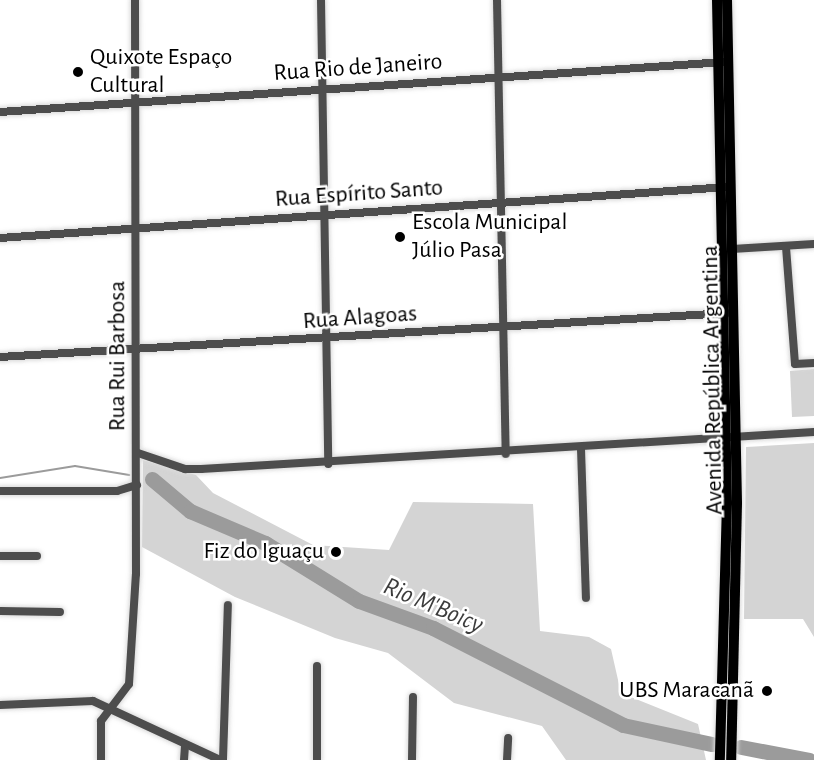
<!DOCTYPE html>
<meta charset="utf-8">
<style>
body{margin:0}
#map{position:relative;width:814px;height:760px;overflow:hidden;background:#fff;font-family:"Alegreya Sans",sans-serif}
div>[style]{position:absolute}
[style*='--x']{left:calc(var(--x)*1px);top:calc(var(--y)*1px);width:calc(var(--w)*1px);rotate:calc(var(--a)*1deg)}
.green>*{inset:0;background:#d4d4d4}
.stream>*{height:2px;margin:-1px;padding:0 1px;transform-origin:1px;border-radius:1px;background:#9b9b9b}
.river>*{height:15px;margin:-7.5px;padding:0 7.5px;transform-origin:7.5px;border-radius:7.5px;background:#9b9b9b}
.roads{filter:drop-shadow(0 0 2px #dbdbdb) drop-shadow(0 0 2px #dbdbdb)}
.minor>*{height:8px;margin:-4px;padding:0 4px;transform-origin:4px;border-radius:4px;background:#4d4d4d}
.major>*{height:10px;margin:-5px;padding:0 5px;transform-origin:5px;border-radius:5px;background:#000}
.dots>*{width:16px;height:16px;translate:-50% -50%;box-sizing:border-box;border:3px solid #fff;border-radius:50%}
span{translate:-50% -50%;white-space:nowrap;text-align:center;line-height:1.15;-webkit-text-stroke:5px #fff;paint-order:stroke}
.poi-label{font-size:24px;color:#000}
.left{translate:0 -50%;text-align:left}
.right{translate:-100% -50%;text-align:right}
.street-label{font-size:24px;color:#000}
.water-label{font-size:26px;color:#3c3c3c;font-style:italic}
</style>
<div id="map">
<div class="green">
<i style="clip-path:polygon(814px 369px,814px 416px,792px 417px,790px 371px)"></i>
<i style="clip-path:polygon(814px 443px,814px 637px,803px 619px,744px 619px,746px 447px)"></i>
<i style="clip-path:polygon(143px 460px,196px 475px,213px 493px,313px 545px,389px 550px,413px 502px,533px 504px,540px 631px,589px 637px,611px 649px,621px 693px,698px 724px,706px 760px,566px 760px,542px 726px,454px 703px,388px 653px,335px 638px,235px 597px,142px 547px)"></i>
</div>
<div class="stream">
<i style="--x:0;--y:478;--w:76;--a:-9.1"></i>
<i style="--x:75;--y:466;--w:55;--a:9.5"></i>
</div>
<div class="river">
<i style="--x:152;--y:479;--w:50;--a:40.1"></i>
<i style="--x:190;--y:511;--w:82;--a:23.1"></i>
<i style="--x:265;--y:543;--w:110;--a:31.7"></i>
<i style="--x:359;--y:601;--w:79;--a:20"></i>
<i style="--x:433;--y:628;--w:213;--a:27"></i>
<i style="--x:623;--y:725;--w:91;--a:12.1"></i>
<i style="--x:741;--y:747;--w:69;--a:10.8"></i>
</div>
<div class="roads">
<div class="minor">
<i style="--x:321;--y:0;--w:464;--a:89.1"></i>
<i style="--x:497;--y:0;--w:454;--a:88.9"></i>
<i style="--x:0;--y:112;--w:726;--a:-3.95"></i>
<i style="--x:0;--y:238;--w:729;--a:-4.01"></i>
<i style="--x:786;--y:247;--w:117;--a:85.6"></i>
<i style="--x:795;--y:364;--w:19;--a:-3"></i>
<i style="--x:732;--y:249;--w:82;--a:-3.5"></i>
<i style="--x:0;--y:357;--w:728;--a:-3.46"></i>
<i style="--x:581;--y:449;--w:149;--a:88.1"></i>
<i style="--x:138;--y:453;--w:50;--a:18.8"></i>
<i style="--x:185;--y:469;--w:16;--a:0"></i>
<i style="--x:201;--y:469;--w:614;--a:-3.45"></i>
<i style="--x:0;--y:491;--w:117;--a:0"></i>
<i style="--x:117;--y:491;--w:21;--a:-17"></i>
<i style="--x:0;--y:556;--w:37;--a:0"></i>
<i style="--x:0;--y:611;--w:60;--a:1"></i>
<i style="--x:317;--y:666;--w:94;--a:90"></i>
<i style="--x:0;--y:705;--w:93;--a:-2.5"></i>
<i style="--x:93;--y:701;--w:140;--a:24.9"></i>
<i style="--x:101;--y:760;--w:39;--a:-90"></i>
<i style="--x:101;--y:721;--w:46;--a:-52.9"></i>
<i style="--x:129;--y:684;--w:110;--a:-86.4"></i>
<i style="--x:136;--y:574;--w:574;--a:-90.1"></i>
<i style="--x:184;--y:760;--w:15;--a:-86"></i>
<i style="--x:223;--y:760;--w:155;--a:-88.2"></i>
<i style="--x:412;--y:760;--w:63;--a:-89.1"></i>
<i style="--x:507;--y:760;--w:22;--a:-87"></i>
</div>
<div class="major">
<i style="--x:717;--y:0;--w:503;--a:88.86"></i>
<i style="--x:727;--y:503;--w:257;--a:91.6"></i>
<i style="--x:727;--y:0;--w:503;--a:88.86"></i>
<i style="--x:737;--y:503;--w:257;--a:91.3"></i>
</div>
</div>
<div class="dots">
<i style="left:78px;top:72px;background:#000"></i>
<i style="left:400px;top:237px;background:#000"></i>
<i style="left:336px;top:552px;background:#000"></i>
<i style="left:767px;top:691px;background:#000"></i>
</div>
<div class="poi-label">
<span class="left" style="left:90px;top:72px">Quixote Espaço<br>Cultural</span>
<span class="left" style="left:412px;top:237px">Escola Municipal<br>Júlio Pasa</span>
<span class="right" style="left:324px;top:552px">Fiz do Iguaçu</span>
<span class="right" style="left:754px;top:691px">UBS Maracanã</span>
</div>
<div class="street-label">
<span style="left:358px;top:68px;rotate:-4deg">Rua Rio de Janeiro</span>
<span style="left:359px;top:194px;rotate:-4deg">Rua Espírito Santo</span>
<span style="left:360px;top:318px;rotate:-4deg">Rua Alagoas</span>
<span style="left:118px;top:356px;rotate:-90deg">Rua Rui Barbosa</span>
<span style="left:713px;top:380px;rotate:-91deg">Avenida República Argentina</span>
</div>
<div class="water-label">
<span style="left:433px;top:606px;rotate:23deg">Rio M'Boicy</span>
</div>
</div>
